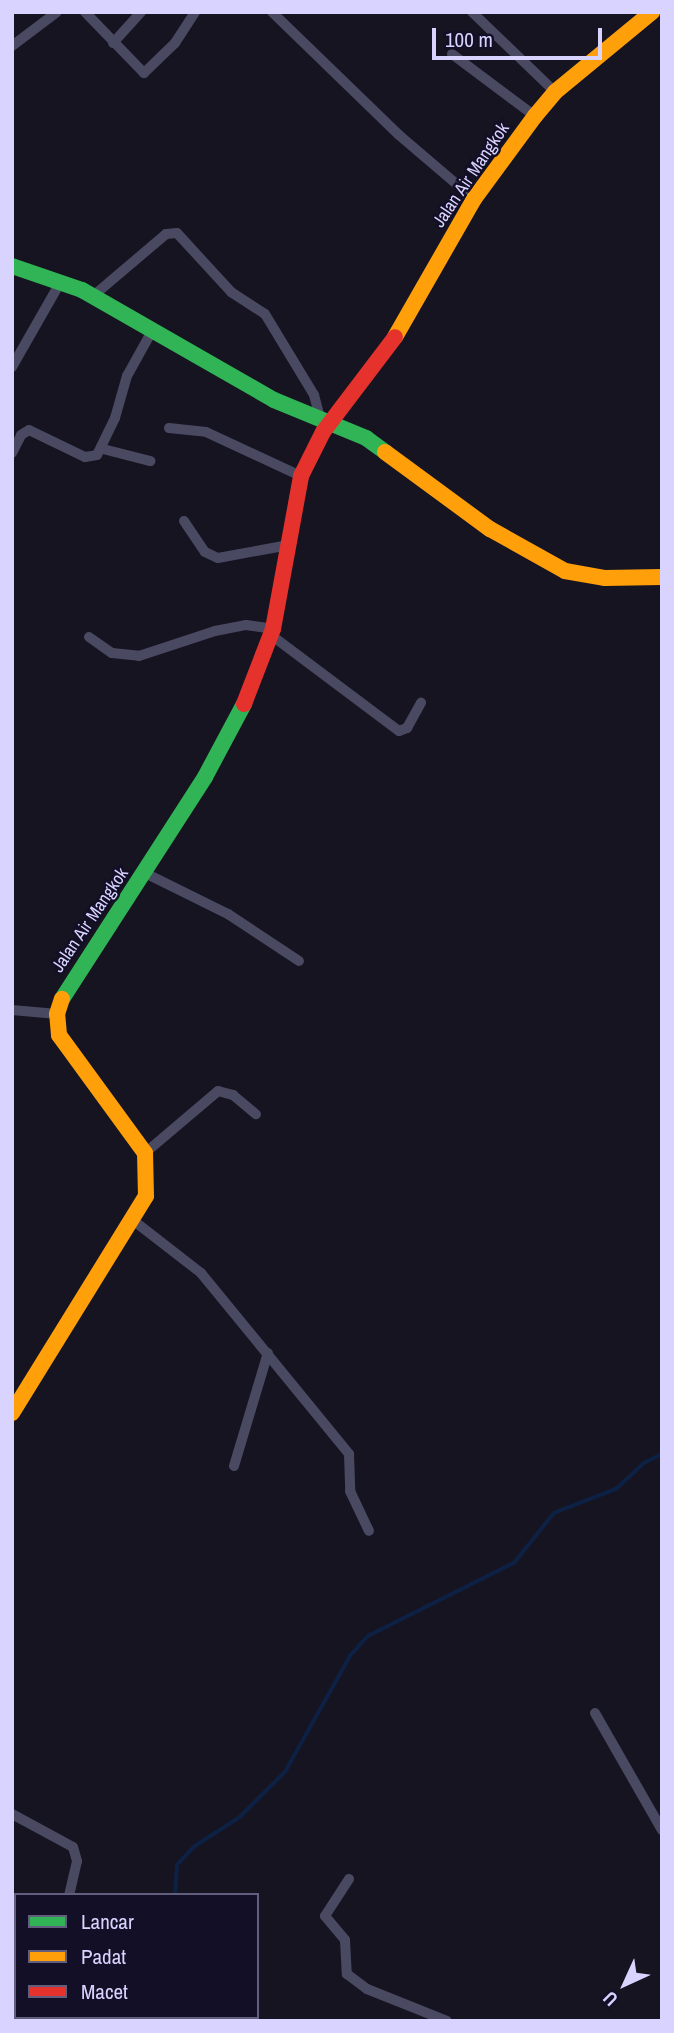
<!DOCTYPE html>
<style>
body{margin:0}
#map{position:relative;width:674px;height:2033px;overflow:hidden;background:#161421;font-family:"Archivo Narrow",sans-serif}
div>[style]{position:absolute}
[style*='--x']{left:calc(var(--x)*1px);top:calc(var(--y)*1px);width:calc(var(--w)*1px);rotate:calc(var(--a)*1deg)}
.stream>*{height:3.5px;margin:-1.75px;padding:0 1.75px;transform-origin:1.75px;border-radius:1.75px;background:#0d2144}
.street>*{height:10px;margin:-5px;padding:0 5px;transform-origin:5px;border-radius:5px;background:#4a4962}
.fast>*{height:16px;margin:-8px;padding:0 8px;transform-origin:8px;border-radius:8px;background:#30b455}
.slow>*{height:16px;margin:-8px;padding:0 8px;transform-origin:8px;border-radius:8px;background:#ff9f0a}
.jam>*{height:16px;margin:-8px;padding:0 8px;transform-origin:8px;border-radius:8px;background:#e5322d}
span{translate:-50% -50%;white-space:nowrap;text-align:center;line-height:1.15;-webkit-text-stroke:5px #130f26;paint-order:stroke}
.street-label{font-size:18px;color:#d9d4ff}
.frame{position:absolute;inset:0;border:14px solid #d9d4ff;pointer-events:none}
.legend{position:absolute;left:14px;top:1893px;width:245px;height:126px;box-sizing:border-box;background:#130f26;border:2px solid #625e7d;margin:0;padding:9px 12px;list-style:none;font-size:21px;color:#d9d4ff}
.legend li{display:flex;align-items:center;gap:14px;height:35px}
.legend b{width:35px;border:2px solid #625e7d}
.north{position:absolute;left:590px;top:1949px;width:70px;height:70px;-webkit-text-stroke:5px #130f26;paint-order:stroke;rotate:225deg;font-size:19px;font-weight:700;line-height:28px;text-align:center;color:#d9d4ff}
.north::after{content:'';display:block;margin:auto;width:24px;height:32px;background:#d9d4ff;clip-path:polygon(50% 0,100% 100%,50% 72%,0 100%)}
.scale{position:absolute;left:432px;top:28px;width:170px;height:32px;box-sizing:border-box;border:4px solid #d9d4ff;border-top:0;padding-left:9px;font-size:21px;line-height:24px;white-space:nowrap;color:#d9d4ff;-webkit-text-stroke:5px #130f26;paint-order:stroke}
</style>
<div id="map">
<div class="stream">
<i style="--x:175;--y:1895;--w:30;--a:-86"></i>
<i style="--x:177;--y:1865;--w:26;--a:-47"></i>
<i style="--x:195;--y:1846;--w:54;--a:-32.8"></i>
<i style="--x:240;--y:1817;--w:64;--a:-45"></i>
<i style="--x:285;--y:1772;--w:133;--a:-60.7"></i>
<i style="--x:350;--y:1656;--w:27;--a:-48"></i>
<i style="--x:368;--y:1636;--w:163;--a:-26.6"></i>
<i style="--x:514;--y:1563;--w:64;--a:-51.3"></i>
<i style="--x:554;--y:1513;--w:66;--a:-21.2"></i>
<i style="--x:616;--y:1489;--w:38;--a:-43"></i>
<i style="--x:644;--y:1463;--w:20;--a:-27"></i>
<i style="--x:126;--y:2021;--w:4;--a:-76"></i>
</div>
<div class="street">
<i style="--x:85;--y:12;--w:85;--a:46"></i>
<i style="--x:144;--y:73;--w:43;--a:-44.1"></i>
<i style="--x:175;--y:43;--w:37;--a:-57"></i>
<i style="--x:272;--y:12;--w:177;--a:44.1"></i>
<i style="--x:399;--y:135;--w:99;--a:40.5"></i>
<i style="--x:472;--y:12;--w:115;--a:43.9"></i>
<i style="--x:113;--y:43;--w:42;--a:-47.9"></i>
<i style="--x:12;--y:46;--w:56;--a:-37.1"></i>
<i style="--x:452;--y:54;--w:104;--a:36.8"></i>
<i style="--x:93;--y:296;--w:96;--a:-40.3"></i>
<i style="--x:166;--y:234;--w:11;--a:-5"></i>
<i style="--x:177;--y:233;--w:80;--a:47.5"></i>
<i style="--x:231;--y:292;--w:40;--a:32.9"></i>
<i style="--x:265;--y:314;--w:95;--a:58.8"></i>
<i style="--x:314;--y:395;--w:24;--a:75"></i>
<i style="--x:12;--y:367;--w:99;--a:-60.3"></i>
<i style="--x:169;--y:428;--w:37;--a:6"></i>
<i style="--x:206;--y:432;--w:105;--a:24.9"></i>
<i style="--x:103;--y:449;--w:49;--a:14.3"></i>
<i style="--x:12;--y:453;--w:20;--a:-63"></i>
<i style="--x:21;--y:435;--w:9;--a:-32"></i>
<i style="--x:29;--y:430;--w:62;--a:25.7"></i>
<i style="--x:85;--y:457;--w:12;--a:-9"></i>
<i style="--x:97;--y:455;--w:41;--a:-64.1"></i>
<i style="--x:115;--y:418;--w:44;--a:-74.1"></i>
<i style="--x:127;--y:376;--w:51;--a:-60.9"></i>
<i style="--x:184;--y:521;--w:37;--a:56"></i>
<i style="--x:205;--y:552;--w:14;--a:25"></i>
<i style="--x:218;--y:558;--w:72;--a:-10.4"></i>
<i style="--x:271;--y:635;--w:160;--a:36.9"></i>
<i style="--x:399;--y:731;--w:9;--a:-21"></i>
<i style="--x:407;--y:728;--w:29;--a:-61"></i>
<i style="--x:89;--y:637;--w:28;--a:35"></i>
<i style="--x:112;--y:653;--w:27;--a:6"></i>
<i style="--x:139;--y:656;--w:80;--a:-18.2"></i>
<i style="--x:215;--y:631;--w:32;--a:-11"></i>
<i style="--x:246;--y:625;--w:27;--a:8"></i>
<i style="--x:145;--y:873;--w:93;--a:26.3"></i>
<i style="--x:228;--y:914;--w:85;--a:33.5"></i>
<i style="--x:12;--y:1010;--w:45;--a:5.1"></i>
<i style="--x:145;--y:1153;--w:96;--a:-40.3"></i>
<i style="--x:218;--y:1091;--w:16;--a:15"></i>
<i style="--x:233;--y:1095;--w:30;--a:40"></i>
<i style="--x:134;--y:1221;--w:85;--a:37.8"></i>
<i style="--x:201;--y:1273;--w:234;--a:50.7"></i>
<i style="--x:349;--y:1454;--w:37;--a:88"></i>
<i style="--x:350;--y:1491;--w:44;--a:64.6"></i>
<i style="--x:234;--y:1466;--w:118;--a:-73.3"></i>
<i style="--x:595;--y:1713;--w:135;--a:60.2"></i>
<i style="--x:12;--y:1814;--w:69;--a:28.4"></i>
<i style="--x:73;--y:1847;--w:15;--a:74"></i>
<i style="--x:77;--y:1861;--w:35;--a:103"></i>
<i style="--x:349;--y:1879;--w:44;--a:123"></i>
<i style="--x:325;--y:1916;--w:31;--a:50"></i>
<i style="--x:345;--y:1940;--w:34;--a:87"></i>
<i style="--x:347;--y:1974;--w:25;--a:37"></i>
<i style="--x:367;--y:1989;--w:86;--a:21.8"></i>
</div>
<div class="fast">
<i style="--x:12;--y:266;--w:74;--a:18.9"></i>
<i style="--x:82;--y:290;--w:221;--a:29.8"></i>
<i style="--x:274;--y:400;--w:100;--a:22.4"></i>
<i style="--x:366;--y:438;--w:24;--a:36"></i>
<i style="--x:62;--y:999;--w:264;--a:-57.2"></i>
<i style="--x:205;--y:777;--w:83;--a:-61.9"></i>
</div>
<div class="slow">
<i style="--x:395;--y:337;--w:159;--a:-60.2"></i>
<i style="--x:474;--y:199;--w:103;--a:-53.7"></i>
<i style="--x:535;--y:116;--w:31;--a:-50"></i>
<i style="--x:555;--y:92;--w:126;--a:-39.5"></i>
<i style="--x:385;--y:452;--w:130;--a:36.3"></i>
<i style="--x:490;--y:529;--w:86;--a:29.2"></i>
<i style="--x:565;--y:571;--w:41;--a:9.9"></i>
<i style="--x:605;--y:578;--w:57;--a:-1"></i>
<i style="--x:12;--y:1413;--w:255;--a:-58.3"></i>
<i style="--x:146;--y:1196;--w:43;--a:-91.3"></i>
<i style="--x:145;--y:1153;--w:146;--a:-126.1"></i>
<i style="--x:59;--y:1035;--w:21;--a:-95"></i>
<i style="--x:57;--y:1014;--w:16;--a:-72"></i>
</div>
<div class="jam">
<i style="--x:244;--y:704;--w:80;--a:-68.9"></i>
<i style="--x:273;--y:629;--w:156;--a:-79.6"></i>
<i style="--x:301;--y:476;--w:49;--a:-63.4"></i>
<i style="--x:323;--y:432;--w:119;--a:-52.8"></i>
</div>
<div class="street-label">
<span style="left:471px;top:175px;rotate:-56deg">Jalan Air Mangkok</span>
<span style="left:90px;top:920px;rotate:-56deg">Jalan Air Mangkok</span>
</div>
<div class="frame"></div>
<ul class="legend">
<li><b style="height:9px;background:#30b455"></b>Lancar</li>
<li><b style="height:9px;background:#ff9f0a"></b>Padat</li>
<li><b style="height:9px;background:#e5322d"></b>Macet</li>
</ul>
<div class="north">U</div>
<div class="scale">100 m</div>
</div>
